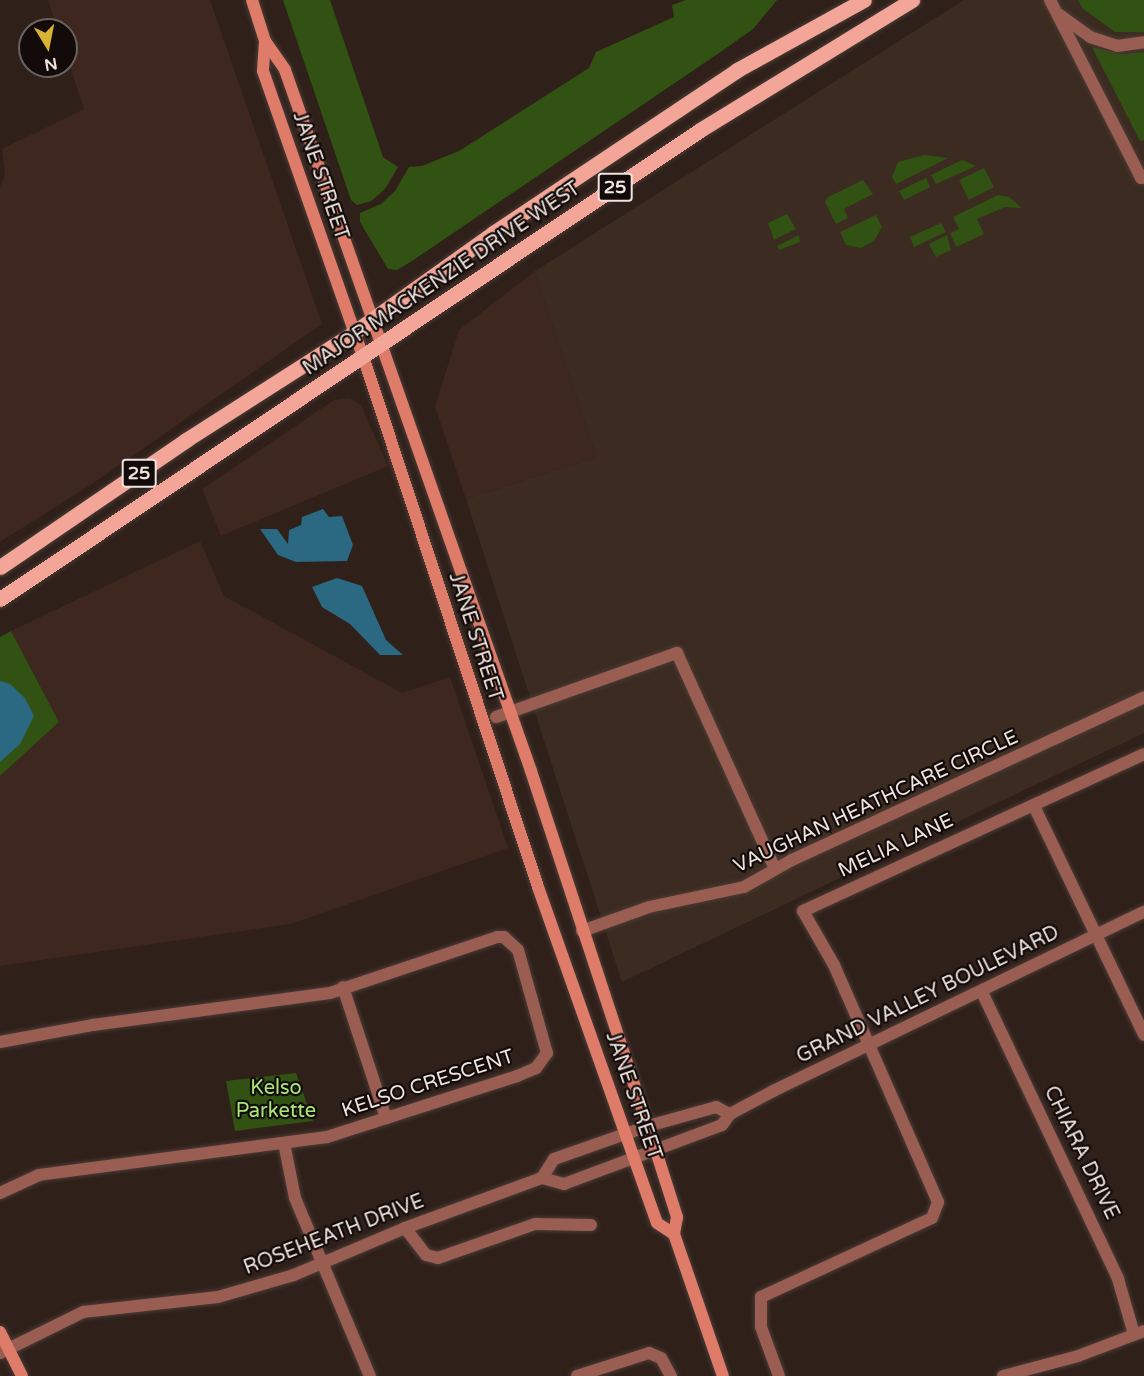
<!DOCTYPE html>
<style>
body{margin:0}
#map{position:relative;width:1144px;height:1376px;overflow:hidden;background:#2f201a;font-family:"Varela Round",sans-serif}
div>[style]{position:absolute}
[style*='--x']{left:calc(var(--x)*1px);top:calc(var(--y)*1px);width:calc(var(--w)*1px);rotate:calc(var(--a)*1deg)}
.built>*{inset:0;background:#3d271f}
.medical>*{inset:0;background:#3b2b20}
.green>*{inset:0;background:#325213}
.water>*{inset:0;background:#2b6882}
.roads{filter:drop-shadow(0 0 2px #4a3b36) drop-shadow(0 0 2px #4a3b36)}
.street>*{height:12px;margin:-6px;padding:0 6px;transform-origin:6px;border-radius:6px;background:#9a5d51}
.secondary>*{height:12px;margin:-6px;padding:0 6px;transform-origin:6px;border-radius:6px;background:#de7b69}
.primary>*{height:15px;margin:-7.5px;padding:0 7.5px;transform-origin:7.5px;border-radius:7.5px;background:#f3a697}
span{translate:-50% -50%;white-space:nowrap;text-align:center;line-height:1.15;-webkit-text-stroke:4.5px #120b09;paint-order:stroke}
.shield-label span{padding:2px 4px;background:#120b09;border:2px solid;border-radius:4px;-webkit-text-stroke-width:0}
.shield-label{font-size:18px;color:#efe4e0;font-weight:700}
.street-label{font-size:20px;color:#efe4e0}
.park-label{font-size:20px;color:#a9e778}
.north{position:absolute;left:18px;top:18px;width:60px;height:60px;box-sizing:border-box;background:#120b09;border:2px solid #6a625f;border-radius:50%;rotate:170deg;font-size:16px;font-weight:700;line-height:24px;text-align:center;color:#efe4e0}
.north::after{content:'';display:block;margin:auto;width:21px;height:27px;background:#d9b334;clip-path:polygon(50% 0,100% 100%,50% 72%,0 100%)}
</style>
<div id="map">
<div class="built">
<i style="clip-path:polygon(48px 0,210px 0,322px 324px,95px 482px,0 542px,0 187px,5px 175px,2px 149px,84px 109px,66px 55px,66px 30px,58px 30px)"></i>
<i style="clip-path:polygon(535px 271px,597px 457px,466px 499px,435px 406px,459px 330px)"></i>
<i style="clip-path:polygon(350px 398px,361px 405px,388px 466px,221px 536px,202px 489px,334px 400px)"></i>
<i style="clip-path:polygon(200px 541px,224px 596px,402px 693px,450px 677px,508px 848px,291px 924px,0 966px,0 776px,59px 722px,11px 631px)"></i>
</div>
<div class="medical">
<i style="clip-path:polygon(964px 0,1144px 0,1144px 733px,622px 982px,466px 499px,597px 457px,535px 271px)"></i>
</div>
<div class="green">
<i style="clip-path:polygon(283px 0,330px 0,383px 157px,398px 167px,385px 189px,371px 201px,357px 205px,351px 200px)"></i>
<i style="clip-path:polygon(686px 0,777px 0,753px 29px,722px 51px,412px 261px,397px 270px,388px 269px,360px 222px,360px 213px,381px 204px,395px 191px,409px 167px,422px 166px,459px 151px,589px 68px,596px 52px,674px 17px,672px 5px)"></i>
<i style="clip-path:polygon(1078px 0,1144px 0,1144px 32px,1115px 32px,1082px 8px)"></i>
<i style="clip-path:polygon(1092px 47px,1122px 54px,1144px 52px,1144px 140px,1140px 141px)"></i>
<i style="clip-path:polygon(924px 155px,948px 158px,896px 184px,892px 177px,898px 162px)"></i>
<i style="clip-path:polygon(962px 160px,976px 166px,936px 184px,931px 175px)"></i>
<i style="clip-path:polygon(984px 168px,994px 187px,969px 200px,959px 180px)"></i>
<i style="clip-path:polygon(926px 178px,930px 187px,904px 200px,899px 191px)"></i>
<i style="clip-path:polygon(863px 180px,873px 194px,844px 209px,848px 218px,836px 224px,825px 202px,828px 197px)"></i>
<i style="clip-path:polygon(998px 195px,1009px 197px,1022px 208px,1005px 207px,977px 219px,984px 234px,956px 247px,950px 233px,959px 229px,953px 217px)"></i>
<i style="clip-path:polygon(787px 214px,796px 229px,774px 240px,768px 223px)"></i>
<i style="clip-path:polygon(876px 215px,882px 227px,874px 241px,861px 248px,846px 245px,840px 232px)"></i>
<i style="clip-path:polygon(941px 223px,946px 232px,914px 247px,910px 237px)"></i>
<i style="clip-path:polygon(799px 235px,800px 242px,779px 250px,777px 246px)"></i>
<i style="clip-path:polygon(947px 235px,951px 250px,936px 257px,929px 244px)"></i>
<i style="clip-path:polygon(11px 631px,59px 722px,0 776px,0 637px)"></i>
<i style="clip-path:polygon(296px 1073px,313px 1121px,235px 1131px,226px 1081px)"></i>
</div>
<div class="water">
<i style="clip-path:polygon(323px 509px,329px 517px,342px 516px,353px 545px,347px 561px,296px 562px,278px 555px,260px 529px,277px 529px,288px 544px,289px 530px,301px 525px,302px 517px)"></i>
<i style="clip-path:polygon(337px 578px,362px 586px,386px 640px,403px 655px,380px 655px,350px 624px,322px 607px,312px 587px)"></i>
<i style="clip-path:polygon(0 681px,10px 684px,25px 698px,34px 716px,20px 744px,0 762px)"></i>
</div>
<div class="roads">
<div class="street">
<i style="--x:1050;--y:0;--w:200;--a:62.9"></i>
<i style="--x:1141;--y:178;--w:3;--a:-18"></i>
<i style="--x:1060;--y:15;--w:37;--a:36"></i>
<i style="--x:1090;--y:37;--w:28;--a:18"></i>
<i style="--x:1117;--y:46;--w:27;--a:-8"></i>
<i style="--x:496;--y:717;--w:192;--a:-19.5"></i>
<i style="--x:677;--y:653;--w:237;--a:65.6"></i>
<i style="--x:1034;--y:806;--w:254;--a:64.3"></i>
<i style="--x:582;--y:931;--w:71;--a:-19.7"></i>
<i style="--x:649;--y:907;--w:97;--a:-11.9"></i>
<i style="--x:744;--y:887;--w:55;--a:-29.4"></i>
<i style="--x:792;--y:860;--w:388;--a:-24.8"></i>
<i style="--x:343;--y:987;--w:138;--a:71.8"></i>
<i style="--x:982;--y:992;--w:318;--a:64.6"></i>
<i style="--x:1118;--y:1279;--w:57;--a:73.8"></i>
<i style="--x:0;--y:1042;--w:95;--a:-10.4"></i>
<i style="--x:93;--y:1025;--w:239;--a:-7.7"></i>
<i style="--x:330;--y:993;--w:176;--a:-18.5"></i>
<i style="--x:497;--y:937;--w:7;--a:0"></i>
<i style="--x:504;--y:937;--w:19;--a:43"></i>
<i style="--x:518;--y:950;--w:107;--a:74.3"></i>
<i style="--x:547;--y:1053;--w:19;--a:126"></i>
<i style="--x:536;--y:1068;--w:21;--a:157"></i>
<i style="--x:517;--y:1076;--w:200;--a:162.2"></i>
<i style="--x:327;--y:1137;--w:290;--a:172.5"></i>
<i style="--x:39;--y:1175;--w:43;--a:155.2"></i>
<i style="--x:284;--y:1143;--w:56;--a:78.7"></i>
<i style="--x:295;--y:1198;--w:193;--a:67.2"></i>
<i style="--x:542;--y:1178;--w:22;--a:-58"></i>
<i style="--x:554;--y:1159;--w:100;--a:-19.3"></i>
<i style="--x:648;--y:1126;--w:71;--a:-15.6"></i>
<i style="--x:716;--y:1107;--w:16;--a:27"></i>
<i style="--x:405;--y:1228;--w:34;--a:52"></i>
<i style="--x:426;--y:1255;--w:12;--a:14"></i>
<i style="--x:438;--y:1258;--w:103;--a:-19.3"></i>
<i style="--x:535;--y:1224;--w:56;--a:1"></i>
<i style="--x:0;--y:1353;--w:93;--a:-26.3"></i>
<i style="--x:83;--y:1312;--w:136;--a:-6.3"></i>
<i style="--x:218;--y:1297;--w:79;--a:-16.1"></i>
<i style="--x:294;--y:1275;--w:121;--a:-22.9"></i>
<i style="--x:405;--y:1228;--w:146;--a:-20.1"></i>
<i style="--x:542;--y:1178;--w:23;--a:15"></i>
<i style="--x:564;--y:1184;--w:169;--a:-20.5"></i>
<i style="--x:722;--y:1125;--w:14;--a:-54"></i>
<i style="--x:730;--y:1114;--w:49;--a:-28.1"></i>
<i style="--x:773;--y:1091;--w:412;--a:-25.8"></i>
<i style="--x:577;--y:1376;--w:76;--a:-17.7"></i>
<i style="--x:649;--y:1353;--w:13;--a:23"></i>
<i style="--x:661;--y:1358;--w:21;--a:61"></i>
<i style="--x:779;--y:1376;--w:52;--a:-110.2"></i>
<i style="--x:761;--y:1327;--w:30;--a:-90"></i>
<i style="--x:761;--y:1297;--w:188;--a:-24.8"></i>
<i style="--x:932;--y:1218;--w:17;--a:-69"></i>
<i style="--x:938;--y:1202;--w:259;--a:-113.7"></i>
<i style="--x:834;--y:965;--w:62;--a:-119.9"></i>
<i style="--x:803;--y:911;--w:375;--a:-24.7"></i>
<i style="--x:1003;--y:1376;--w:78;--a:-14.9"></i>
<i style="--x:1078;--y:1356;--w:71;--a:-20.7"></i>
</div>
<div class="secondary">
<i style="--x:252;--y:0;--w:43;--a:72.4"></i>
<i style="--x:265;--y:41;--w:35;--a:55"></i>
<i style="--x:285;--y:70;--w:743;--a:70.66"></i>
<i style="--x:531;--y:771;--w:374;--a:71.8"></i>
<i style="--x:648;--y:1126;--w:96;--a:72.3"></i>
<i style="--x:677;--y:1217;--w:17;--a:100"></i>
<i style="--x:674;--y:1234;--w:150;--a:71"></i>
<i style="--x:265;--y:41;--w:30;--a:94"></i>
<i style="--x:263;--y:71;--w:305;--a:70.7"></i>
<i style="--x:364;--y:359;--w:556;--a:71.76"></i>
<i style="--x:538;--y:887;--w:356;--a:70.5"></i>
<i style="--x:657;--y:1223;--w:20;--a:33"></i>
<i style="--x:0;--y:1332;--w:49;--a:63.4"></i>
</div>
<div class="primary">
<i style="--x:0;--y:567;--w:225;--a:-34.3"></i>
<i style="--x:186;--y:440;--w:198;--a:-32.6"></i>
<i style="--x:353;--y:333;--w:172;--a:-35.5"></i>
<i style="--x:493;--y:233;--w:293;--a:-33.7"></i>
<i style="--x:737;--y:70;--w:145;--a:-28.9"></i>
<i style="--x:0;--y:599;--w:843;--a:-33.82"></i>
<i style="--x:700;--y:130;--w:249;--a:-31.5"></i>
</div>
</div>
<div class="shield-label">
<span style="left:615px;top:187px">25</span>
<span style="left:139px;top:473px">25</span>
</div>
<div class="street-label">
<span style="left:320px;top:176px;rotate:71deg">JANE STREET</span>
<span style="left:442px;top:279px;rotate:-34deg">MAJOR MACKENZIE DRIVE WEST</span>
<span style="left:475px;top:637px;rotate:72deg">JANE STREET</span>
<span style="left:876px;top:802px;rotate:-25deg">VAUGHAN HEATHCARE CIRCLE</span>
<span style="left:896px;top:846px;rotate:-25deg">MELIA LANE</span>
<span style="left:928px;top:995px;rotate:-26deg">GRAND VALLEY BOULEVARD</span>
<span style="left:428px;top:1084px;rotate:-18deg">KELSO CRESCENT</span>
<span style="left:633px;top:1096px;rotate:71deg">JANE STREET</span>
<span style="left:1081px;top:1153px;rotate:64deg">CHIARA DRIVE</span>
<span style="left:334px;top:1235px;rotate:-21deg">ROSEHEATH DRIVE</span>
</div>
<div class="park-label">
<span style="left:276px;top:1100px">Kelso<br>Parkette</span>
</div>
<div class="north">N</div>
</div>
